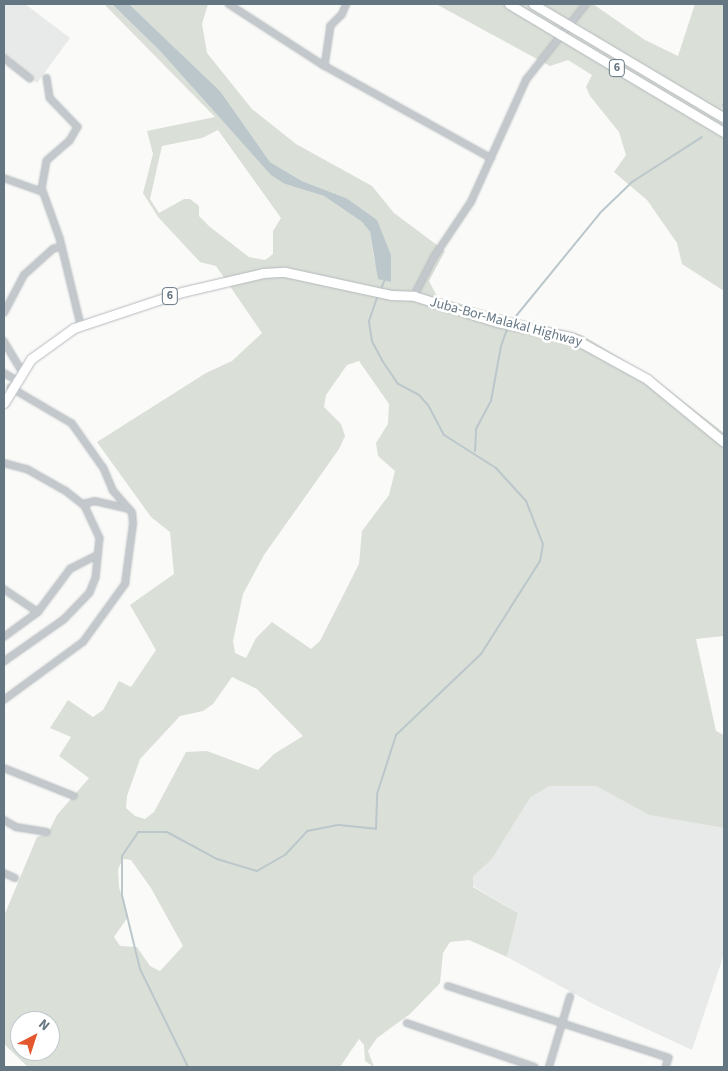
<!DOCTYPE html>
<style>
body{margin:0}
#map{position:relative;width:728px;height:1071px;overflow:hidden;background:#fafaf8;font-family:"Source Sans 3",sans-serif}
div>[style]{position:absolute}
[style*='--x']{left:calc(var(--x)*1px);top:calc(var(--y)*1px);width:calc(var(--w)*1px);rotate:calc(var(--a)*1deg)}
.built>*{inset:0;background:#e8e9e9}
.green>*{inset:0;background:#dadfd7}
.water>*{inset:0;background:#bbc7cb}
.stream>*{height:2px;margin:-1px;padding:0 1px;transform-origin:1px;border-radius:1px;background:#bbc7cb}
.roads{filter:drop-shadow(0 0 1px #b5babe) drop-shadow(0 0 1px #b5babe)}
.minor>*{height:5.5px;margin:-2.75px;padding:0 2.75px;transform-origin:2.75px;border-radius:2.75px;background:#c3c8cc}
.primary>*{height:9px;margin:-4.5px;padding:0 4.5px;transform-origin:4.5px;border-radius:4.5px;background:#fff}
.trunk>*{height:9px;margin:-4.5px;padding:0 4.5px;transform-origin:4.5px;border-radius:4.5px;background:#fff}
span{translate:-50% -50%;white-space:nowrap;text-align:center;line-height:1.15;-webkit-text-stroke:5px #fff;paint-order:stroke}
.shield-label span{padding:1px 4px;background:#fff;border:1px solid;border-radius:4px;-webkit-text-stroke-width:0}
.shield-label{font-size:12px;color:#657683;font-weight:700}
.street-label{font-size:14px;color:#657683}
.frame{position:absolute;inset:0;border:5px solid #657683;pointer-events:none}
.north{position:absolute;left:10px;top:1011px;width:50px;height:50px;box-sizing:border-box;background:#fff;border:1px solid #c1c8cd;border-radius:50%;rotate:40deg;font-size:14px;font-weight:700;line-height:20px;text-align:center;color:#657683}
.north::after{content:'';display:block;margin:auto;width:18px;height:22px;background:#e4572e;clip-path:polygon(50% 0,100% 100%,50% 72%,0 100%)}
</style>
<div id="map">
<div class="built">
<i style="clip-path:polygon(4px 4px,25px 4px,70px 38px,37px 83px,4px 57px)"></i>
<i style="clip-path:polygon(549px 786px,596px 786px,649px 815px,724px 828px,724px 954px,692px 1050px,595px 1005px,507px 957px,518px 913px,473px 886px,473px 875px,492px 859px,530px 798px)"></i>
</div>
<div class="green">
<i style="clip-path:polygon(evenodd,104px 4px,112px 4px,160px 51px,238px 138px,285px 184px,324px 196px,362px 222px,370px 232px,375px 263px,391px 255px,346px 198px,302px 181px,270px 162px,220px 91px,129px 4px,208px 4px,202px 24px,207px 53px,252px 109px,296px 144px,372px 186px,394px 213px,445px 251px,429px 281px,438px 298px,582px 335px,656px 380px,724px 433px,724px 636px,696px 639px,716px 731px,724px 735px,724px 828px,649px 815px,596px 786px,549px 786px,530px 798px,492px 859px,473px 876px,473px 887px,518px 913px,507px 957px,469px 940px,450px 942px,443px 953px,440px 983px,410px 1014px,377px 1038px,368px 1051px,374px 1067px,365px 1061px,364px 1045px,359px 1039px,340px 1067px,28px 1067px,4px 1044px,4px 916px,37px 837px,48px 833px,57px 815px,89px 778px,59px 756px,71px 737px,50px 728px,68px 700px,93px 717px,103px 710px,119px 681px,131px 687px,156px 650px,130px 605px,174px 574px,170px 532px,151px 517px,97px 442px,206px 373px,232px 361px,262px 333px,216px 266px,200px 262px,158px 217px,143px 193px,153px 154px,147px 131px,215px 117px,104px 4px,218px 130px,281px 218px,273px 231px,273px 254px,265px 260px,249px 257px,210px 227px,199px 216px,199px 206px,190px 199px,184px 199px,159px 213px,150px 199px,162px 146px,202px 138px,218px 130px,104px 4px,359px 361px,389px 404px,388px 424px,376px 443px,378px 456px,395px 471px,389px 495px,362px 531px,359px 564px,320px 641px,311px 649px,272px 622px,256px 638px,246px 658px,235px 653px,233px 641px,243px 594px,264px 555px,339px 449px,345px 436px,341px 424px,324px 407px,326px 395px,347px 365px,359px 361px,104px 4px,232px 677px,257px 689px,303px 736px,274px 754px,258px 770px,207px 751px,186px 752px,154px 812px,145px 819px,135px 816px,126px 808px,127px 796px,140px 759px,180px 716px,203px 711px,213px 704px,232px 677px,104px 4px,123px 859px,131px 860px,151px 888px,183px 946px,160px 971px,150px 966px,137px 947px,120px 946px,114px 937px,128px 917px,119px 887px,118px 869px,123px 859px,104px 4px,20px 1021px,50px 1021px,50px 1051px,20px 1051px,20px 1021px)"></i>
<i style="clip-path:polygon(436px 4px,593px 4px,645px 40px,678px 56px,695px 4px,724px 4px,724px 291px,682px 264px,677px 243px,647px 200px,614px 172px,626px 155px,619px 132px,590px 96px,586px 87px,592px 75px,568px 60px,550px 66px)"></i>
</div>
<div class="water">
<i style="clip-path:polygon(112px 4px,129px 4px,220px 91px,270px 162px,302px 181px,346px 198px,377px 220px,391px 255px,391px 282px,378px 279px,370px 232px,362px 222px,324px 196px,285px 184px,271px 175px,160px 51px)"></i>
</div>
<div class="stream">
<i style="--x:723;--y:105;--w:1;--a:-45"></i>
<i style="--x:380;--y:291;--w:13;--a:-67"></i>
<i style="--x:512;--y:321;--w:139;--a:-50.8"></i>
<i style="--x:600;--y:213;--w:45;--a:-44.1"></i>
<i style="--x:632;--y:182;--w:83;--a:-32.7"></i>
<i style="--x:475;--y:451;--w:22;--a:-87"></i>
<i style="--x:476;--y:429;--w:32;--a:-62"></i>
<i style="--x:491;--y:401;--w:56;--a:-79.7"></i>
<i style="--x:501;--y:346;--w:20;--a:-70"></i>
<i style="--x:188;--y:1067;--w:109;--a:-116.1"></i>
<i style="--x:140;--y:969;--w:76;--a:-103.7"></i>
<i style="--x:122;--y:895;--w:39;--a:-90"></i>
<i style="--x:122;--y:856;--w:29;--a:-56"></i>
<i style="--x:138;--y:832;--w:29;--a:0"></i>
<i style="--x:167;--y:832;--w:57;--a:28.4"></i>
<i style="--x:217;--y:859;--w:42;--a:16.7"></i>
<i style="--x:257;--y:871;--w:32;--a:-30"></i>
<i style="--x:285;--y:855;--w:33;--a:-47"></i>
<i style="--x:307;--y:831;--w:33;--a:-11"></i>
<i style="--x:339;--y:825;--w:37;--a:6"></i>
<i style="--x:376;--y:829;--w:35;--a:-88"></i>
<i style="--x:377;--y:794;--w:62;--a:-72.1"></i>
<i style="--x:396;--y:735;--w:117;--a:-43.6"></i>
<i style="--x:481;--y:654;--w:110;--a:-57.6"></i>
<i style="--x:540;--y:561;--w:17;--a:-80"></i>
<i style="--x:543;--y:544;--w:46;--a:-111.6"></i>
<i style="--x:526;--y:501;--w:45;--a:-132.3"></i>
<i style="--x:496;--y:468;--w:62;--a:-147.6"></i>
<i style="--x:444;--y:435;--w:34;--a:-118"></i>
<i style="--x:428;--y:405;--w:13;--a:-132"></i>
<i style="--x:419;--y:395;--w:24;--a:-152"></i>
<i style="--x:398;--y:384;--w:29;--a:-124"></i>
<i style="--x:382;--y:360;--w:21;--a:-118"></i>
<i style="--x:372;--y:341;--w:20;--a:-99"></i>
<i style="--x:369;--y:321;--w:28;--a:-71"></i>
</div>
<div class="roads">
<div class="minor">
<i style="--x:229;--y:4;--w:114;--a:32.9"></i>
<i style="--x:347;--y:4;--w:12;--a:114"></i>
<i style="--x:342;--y:15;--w:16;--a:135"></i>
<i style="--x:331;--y:26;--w:40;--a:98.5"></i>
<i style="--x:325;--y:66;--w:190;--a:29"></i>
<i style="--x:4;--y:58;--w:33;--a:38"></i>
<i style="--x:47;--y:78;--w:20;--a:81"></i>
<i style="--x:50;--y:98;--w:40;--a:46"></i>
<i style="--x:78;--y:127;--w:16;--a:120"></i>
<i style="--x:70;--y:141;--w:30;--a:139"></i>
<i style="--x:47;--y:161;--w:27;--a:100"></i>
<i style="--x:42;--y:188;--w:53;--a:70.2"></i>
<i style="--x:60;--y:238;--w:89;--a:76.4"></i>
<i style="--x:4;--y:178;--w:41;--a:19.7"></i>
<i style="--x:414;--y:296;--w:44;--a:-62.9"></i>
<i style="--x:434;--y:257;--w:66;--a:-56.1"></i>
<i style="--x:471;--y:202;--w:134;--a:-65.7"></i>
<i style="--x:526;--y:80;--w:97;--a:-51.7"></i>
<i style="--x:4;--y:313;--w:43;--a:-62.2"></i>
<i style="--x:24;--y:275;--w:39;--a:-42"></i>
<i style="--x:53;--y:249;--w:9;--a:-18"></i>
<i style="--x:4;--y:341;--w:33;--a:59"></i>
<i style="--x:4;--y:373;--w:14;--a:30"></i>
<i style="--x:4;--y:463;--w:24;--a:15"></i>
<i style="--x:27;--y:469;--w:45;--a:29.4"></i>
<i style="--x:66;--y:491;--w:24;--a:38"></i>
<i style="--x:85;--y:506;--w:35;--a:65"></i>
<i style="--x:100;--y:538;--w:40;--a:95.7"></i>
<i style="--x:96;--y:578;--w:16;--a:112"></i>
<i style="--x:90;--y:593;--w:37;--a:134"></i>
<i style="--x:64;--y:620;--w:73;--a:145"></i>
<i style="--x:83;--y:504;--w:12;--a:-14"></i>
<i style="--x:95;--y:501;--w:35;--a:13"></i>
<i style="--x:4;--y:589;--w:41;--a:34.1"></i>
<i style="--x:4;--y:637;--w:42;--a:-36.3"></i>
<i style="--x:38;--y:612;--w:54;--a:-53.3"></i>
<i style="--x:70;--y:569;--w:31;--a:-27"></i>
<i style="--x:4;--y:700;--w:98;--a:-36.3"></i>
<i style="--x:83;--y:642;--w:72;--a:-54.1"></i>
<i style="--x:125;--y:584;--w:61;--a:-82.4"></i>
<i style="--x:133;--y:524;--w:11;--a:-95"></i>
<i style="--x:132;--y:513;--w:29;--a:-131"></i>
<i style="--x:113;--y:491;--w:25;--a:-113"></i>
<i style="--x:103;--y:468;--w:54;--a:-125.2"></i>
<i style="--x:72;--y:424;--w:71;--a:-149.5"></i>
<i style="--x:4;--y:768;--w:75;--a:21.8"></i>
<i style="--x:4;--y:820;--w:14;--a:30"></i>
<i style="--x:16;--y:827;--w:31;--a:9"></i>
<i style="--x:4;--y:873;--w:12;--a:24"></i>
<i style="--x:448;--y:986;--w:232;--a:18"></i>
<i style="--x:669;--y:1058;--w:9;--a:108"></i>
<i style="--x:407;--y:1023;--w:135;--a:19"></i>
<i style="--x:549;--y:1067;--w:73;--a:-73.3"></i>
</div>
<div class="primary">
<i style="--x:4;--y:403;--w:52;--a:-58.5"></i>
<i style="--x:31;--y:359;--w:53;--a:-35.8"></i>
<i style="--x:74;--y:328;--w:114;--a:-18.4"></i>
<i style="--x:182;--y:292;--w:83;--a:-13.2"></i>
<i style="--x:263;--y:273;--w:22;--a:-3"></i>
<i style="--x:285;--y:272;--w:108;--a:12.2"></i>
<i style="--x:391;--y:295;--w:23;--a:2"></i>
<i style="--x:414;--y:296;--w:87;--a:17.4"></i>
<i style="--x:497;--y:322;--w:76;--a:11.5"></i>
<i style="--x:571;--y:337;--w:87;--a:28.9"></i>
<i style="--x:647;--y:379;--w:99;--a:39.3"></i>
</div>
<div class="trunk">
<i style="--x:509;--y:4;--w:250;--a:30.8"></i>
<i style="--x:533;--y:4;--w:222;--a:30.8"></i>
</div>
</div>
<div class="shield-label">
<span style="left:617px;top:68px">6</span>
<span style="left:170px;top:296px">6</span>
</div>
<div class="street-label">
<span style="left:506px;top:322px;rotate:15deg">Juba-Bor-Malakal Highway</span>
</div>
<div class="frame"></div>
<div class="north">N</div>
</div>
